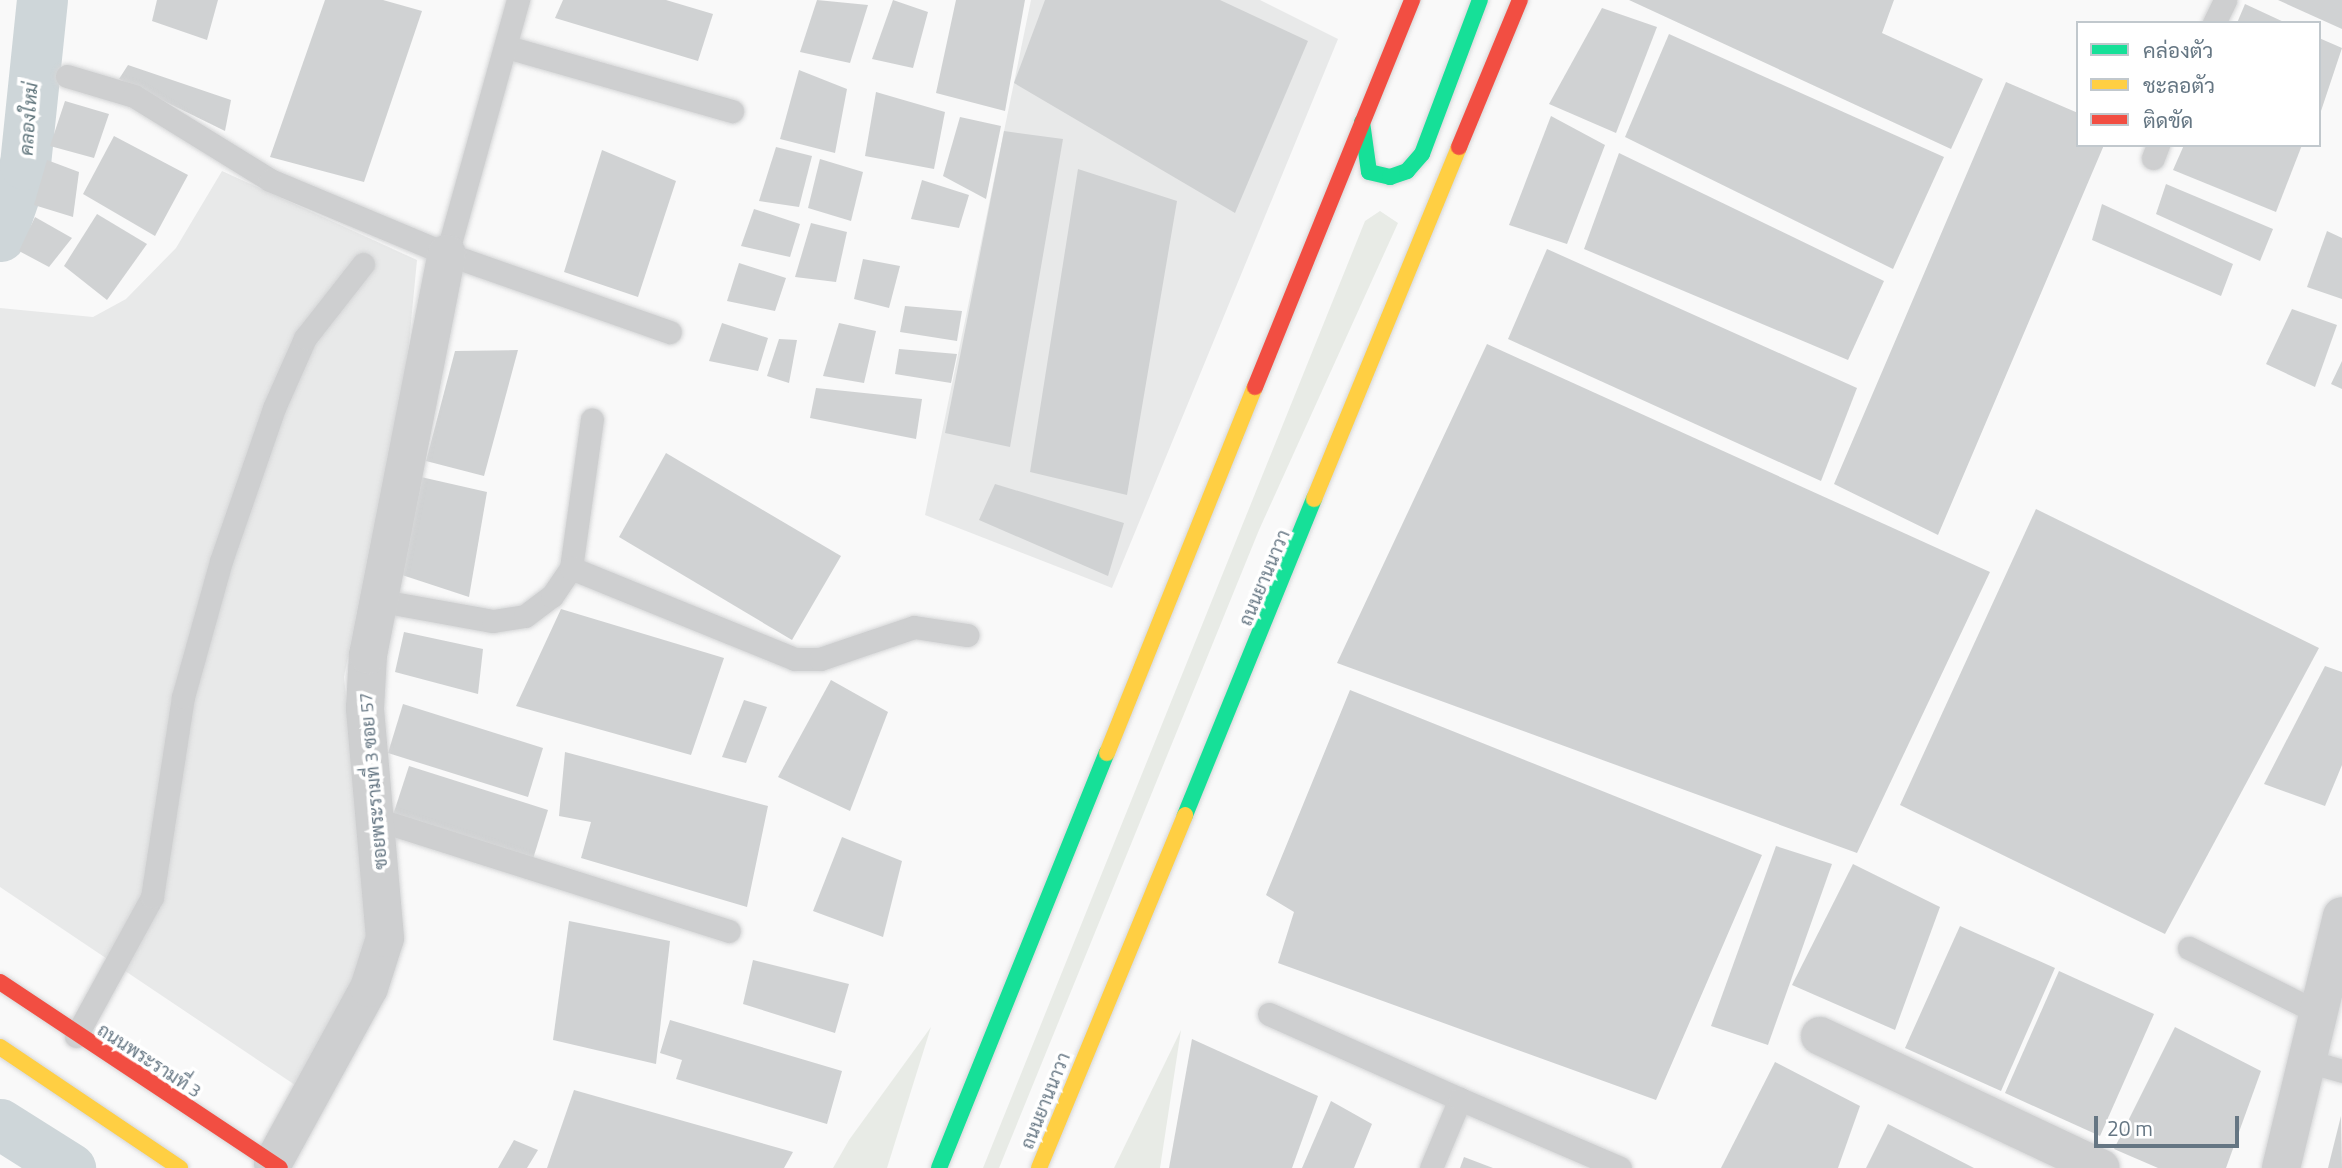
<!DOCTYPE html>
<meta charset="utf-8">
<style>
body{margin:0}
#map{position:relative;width:2342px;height:1168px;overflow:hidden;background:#f9f9f9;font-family:"Titillium Web",Sarabun,sans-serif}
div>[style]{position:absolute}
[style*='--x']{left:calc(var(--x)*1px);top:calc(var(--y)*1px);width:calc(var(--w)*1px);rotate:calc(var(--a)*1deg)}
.built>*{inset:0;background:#e8e9e9}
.green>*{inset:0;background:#e8ebe6}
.canal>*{height:51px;margin:-25.5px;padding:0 25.5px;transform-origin:25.5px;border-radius:25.5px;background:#ced6d9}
.building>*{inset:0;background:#d0d2d3}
.roads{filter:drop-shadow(0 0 2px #d5d6d7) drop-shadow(0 0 2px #d5d6d7)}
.lane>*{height:23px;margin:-11.5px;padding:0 11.5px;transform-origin:11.5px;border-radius:11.5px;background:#cecfd0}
.street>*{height:38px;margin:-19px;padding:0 19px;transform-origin:19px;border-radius:19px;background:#cecfd0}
.fast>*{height:16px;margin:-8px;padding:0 8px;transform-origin:8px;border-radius:8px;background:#16e098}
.slow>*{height:16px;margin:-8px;padding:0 8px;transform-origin:8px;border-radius:8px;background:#ffcf43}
.jam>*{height:16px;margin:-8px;padding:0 8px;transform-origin:8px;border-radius:8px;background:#f24e42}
span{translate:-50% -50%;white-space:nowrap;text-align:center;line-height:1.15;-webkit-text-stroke:7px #fff;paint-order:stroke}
.street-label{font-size:18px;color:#657683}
.water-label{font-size:19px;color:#60757c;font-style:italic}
.legend{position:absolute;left:2076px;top:21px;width:245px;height:126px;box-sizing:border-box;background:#fff;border:2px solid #c1c8cd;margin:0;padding:9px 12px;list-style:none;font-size:21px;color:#657683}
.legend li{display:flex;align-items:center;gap:14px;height:35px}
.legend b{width:35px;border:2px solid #c1c8cd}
.scale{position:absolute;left:2094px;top:1116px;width:145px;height:32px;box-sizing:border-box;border:4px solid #657683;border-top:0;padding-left:9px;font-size:21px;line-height:24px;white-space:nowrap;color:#657683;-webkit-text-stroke:5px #fff;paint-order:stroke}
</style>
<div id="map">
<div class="built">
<i style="clip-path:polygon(1031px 0,1260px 0,1338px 39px,1112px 588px,925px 515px)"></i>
<i style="clip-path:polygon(222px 171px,417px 260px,408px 354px,344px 677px,369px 926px,356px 983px,298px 1087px,0 887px,0 308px,93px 317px,126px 299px,176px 248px)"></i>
</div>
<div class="green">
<i style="clip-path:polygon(1380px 211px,1398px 223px,1259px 530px,999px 1168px,983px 1168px,1365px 221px)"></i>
<i style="clip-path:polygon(931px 1027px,887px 1168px,833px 1168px,849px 1140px)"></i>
<i style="clip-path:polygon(1181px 1030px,1160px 1168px,1114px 1168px)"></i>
</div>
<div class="canal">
<i style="--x:0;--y:236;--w:76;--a:-70.9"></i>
<i style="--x:25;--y:164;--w:165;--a:-84.1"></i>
<i style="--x:0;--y:1124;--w:83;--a:32.2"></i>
</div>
<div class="building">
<i style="clip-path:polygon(157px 0,218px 0,207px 40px,152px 21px)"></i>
<i style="clip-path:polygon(325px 0,383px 0,422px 11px,364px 182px,270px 157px)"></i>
<i style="clip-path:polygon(563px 0,666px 0,713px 14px,698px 61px,555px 18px)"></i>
<i style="clip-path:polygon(817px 0,868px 5px,850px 63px,800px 52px)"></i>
<i style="clip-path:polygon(893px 0,928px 12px,913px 68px,872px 59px)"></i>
<i style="clip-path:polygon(956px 0,1025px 0,1005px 111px,936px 93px)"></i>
<i style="clip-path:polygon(1045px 0,1220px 0,1308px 41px,1235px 213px,1014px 83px)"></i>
<i style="clip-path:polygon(1629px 0,1894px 0,1882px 33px,1983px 79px,1951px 149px)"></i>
<i style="clip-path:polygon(2278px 0,2342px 0,2342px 29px)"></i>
<i style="clip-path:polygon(2245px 4px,2286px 23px,2237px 23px)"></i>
<i style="clip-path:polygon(1602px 8px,1657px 27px,1616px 133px,1549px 104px)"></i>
<i style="clip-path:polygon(1669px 34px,1944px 157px,1893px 269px,1625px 137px)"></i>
<i style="clip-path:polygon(2319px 38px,2342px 48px,2320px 114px,2319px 114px)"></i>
<i style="clip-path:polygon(128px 65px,231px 100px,225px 131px,119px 79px)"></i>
<i style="clip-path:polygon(799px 70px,847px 89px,835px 153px,780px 139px)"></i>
<i style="clip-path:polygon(2006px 82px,2078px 113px,2078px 145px,2104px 145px,1938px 535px,1834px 484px)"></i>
<i style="clip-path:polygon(876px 92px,945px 112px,934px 169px,865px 156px)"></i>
<i style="clip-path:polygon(65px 101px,109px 114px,94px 158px,50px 146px)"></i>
<i style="clip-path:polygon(1551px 116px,1605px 145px,1567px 244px,1509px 225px)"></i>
<i style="clip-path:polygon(960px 117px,1001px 126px,986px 199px,943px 176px)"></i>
<i style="clip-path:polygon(1004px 131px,1063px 139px,1010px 447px,945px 433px)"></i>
<i style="clip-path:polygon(114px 136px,188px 175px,155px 236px,83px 194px)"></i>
<i style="clip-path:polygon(2184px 145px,2302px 145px,2276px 212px,2173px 170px)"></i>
<i style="clip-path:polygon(776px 147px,812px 156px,799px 207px,759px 201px)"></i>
<i style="clip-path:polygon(602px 150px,676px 181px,638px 297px,564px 272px)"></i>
<i style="clip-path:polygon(1619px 153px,1884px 281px,1848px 360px,1584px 249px)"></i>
<i style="clip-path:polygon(820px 159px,863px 172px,851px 221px,808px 208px)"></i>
<i style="clip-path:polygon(47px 160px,79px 172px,73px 217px,34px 205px)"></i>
<i style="clip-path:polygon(1078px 169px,1177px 201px,1127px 495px,1030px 472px)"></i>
<i style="clip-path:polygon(922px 180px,969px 195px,959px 228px,911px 219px)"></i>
<i style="clip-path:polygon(2166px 184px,2273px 229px,2260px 261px,2156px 214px)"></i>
<i style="clip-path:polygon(2102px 204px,2233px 264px,2221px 296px,2092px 240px)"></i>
<i style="clip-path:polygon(754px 209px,800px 224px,790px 257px,741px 246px)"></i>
<i style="clip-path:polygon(97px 214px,147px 244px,107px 300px,64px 266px)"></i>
<i style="clip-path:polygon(35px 217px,72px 238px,49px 267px,19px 251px)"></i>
<i style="clip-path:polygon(811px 223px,847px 232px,836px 282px,795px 277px)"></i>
<i style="clip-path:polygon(2327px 231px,2342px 238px,2342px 299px,2307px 287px)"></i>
<i style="clip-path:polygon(1547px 249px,1857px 388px,1821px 481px,1508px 339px)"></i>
<i style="clip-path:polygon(863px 259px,900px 266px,889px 308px,854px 299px)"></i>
<i style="clip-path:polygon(739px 263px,786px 278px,775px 311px,727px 301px)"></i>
<i style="clip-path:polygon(905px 306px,962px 311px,957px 341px,900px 332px)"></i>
<i style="clip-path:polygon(2292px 309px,2337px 325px,2315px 387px,2266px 364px)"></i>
<i style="clip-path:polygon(722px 323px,768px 338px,758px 371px,709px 361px)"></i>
<i style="clip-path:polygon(839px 323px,876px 331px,864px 383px,823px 376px)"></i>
<i style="clip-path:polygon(779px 339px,797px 340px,789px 383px,767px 376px)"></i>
<i style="clip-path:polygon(1487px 344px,1990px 572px,1857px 853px,1337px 663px)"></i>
<i style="clip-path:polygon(899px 349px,957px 354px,951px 383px,895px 374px)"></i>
<i style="clip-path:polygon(518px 350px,484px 476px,426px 461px,455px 351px)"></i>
<i style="clip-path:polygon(2342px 361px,2342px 389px,2331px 384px)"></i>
<i style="clip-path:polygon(816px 388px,922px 399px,916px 439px,810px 418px)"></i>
<i style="clip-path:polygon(666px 453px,841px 556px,792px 640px,619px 537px)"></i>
<i style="clip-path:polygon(421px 477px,487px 492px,469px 597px,402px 575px)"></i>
<i style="clip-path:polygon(995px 484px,1124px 523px,1108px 576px,979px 520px)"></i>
<i style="clip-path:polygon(2036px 509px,2319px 648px,2165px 934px,1900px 805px)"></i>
<i style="clip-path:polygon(561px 609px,724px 658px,691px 755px,516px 706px)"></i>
<i style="clip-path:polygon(404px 632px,483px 649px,478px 694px,395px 672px)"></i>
<i style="clip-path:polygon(2325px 666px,2342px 672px,2342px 765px,2325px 806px,2264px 784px)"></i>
<i style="clip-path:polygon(831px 680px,888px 712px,850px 811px,778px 777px)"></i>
<i style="clip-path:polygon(1350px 690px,1762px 855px,1656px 1100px,1278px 963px,1294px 912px,1266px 895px)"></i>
<i style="clip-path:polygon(744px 700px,767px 707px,746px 763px,722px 757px)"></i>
<i style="clip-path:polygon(403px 704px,543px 748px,528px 797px,388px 753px)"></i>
<i style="clip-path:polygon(565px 752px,768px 806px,747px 907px,581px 858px,591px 822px,559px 816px)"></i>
<i style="clip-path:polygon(409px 766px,548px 810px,533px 859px,393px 815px)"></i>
<i style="clip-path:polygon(842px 837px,902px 861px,883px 937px,813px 911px)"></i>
<i style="clip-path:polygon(1776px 846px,1832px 864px,1768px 1045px,1711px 1026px)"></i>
<i style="clip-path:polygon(1853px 864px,1940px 907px,1895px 1030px,1792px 985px)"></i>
<i style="clip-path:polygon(569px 921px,670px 941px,656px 1064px,553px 1040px)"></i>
<i style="clip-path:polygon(1960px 926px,2055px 968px,2001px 1091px,1905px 1048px)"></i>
<i style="clip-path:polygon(753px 960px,849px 984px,835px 1033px,743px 1004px)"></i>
<i style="clip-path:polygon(2059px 971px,2154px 1014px,2100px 1136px,2005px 1093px)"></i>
<i style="clip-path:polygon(670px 1020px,842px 1071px,827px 1124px,676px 1079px,682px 1060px,660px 1053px)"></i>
<i style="clip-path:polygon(2175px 1027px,2261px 1071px,2226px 1168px,2158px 1168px,2114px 1149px)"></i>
<i style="clip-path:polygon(1192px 1039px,1318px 1096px,1292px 1168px,1169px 1168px)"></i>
<i style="clip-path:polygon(1775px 1062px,1860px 1106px,1838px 1168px,1721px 1168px)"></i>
<i style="clip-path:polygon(574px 1090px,793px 1152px,784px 1168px,547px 1168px)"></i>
<i style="clip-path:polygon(1331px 1101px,1372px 1124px,1354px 1168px,1302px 1168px)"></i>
<i style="clip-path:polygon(2341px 1116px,2342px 1168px,2328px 1168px)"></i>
<i style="clip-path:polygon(1888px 1124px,1974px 1168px,1866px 1168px)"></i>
<i style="clip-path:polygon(514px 1140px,538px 1150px,527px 1168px,498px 1168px)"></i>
<i style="clip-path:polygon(1464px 1157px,1493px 1168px,1460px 1168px)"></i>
</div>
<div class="roads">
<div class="lane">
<i style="--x:2214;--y:23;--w:25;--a:-64"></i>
<i style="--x:507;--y:47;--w:234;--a:15.9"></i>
<i style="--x:67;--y:76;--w:70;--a:16.6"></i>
<i style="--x:134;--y:96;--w:160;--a:31.7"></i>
<i style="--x:270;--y:180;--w:192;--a:22.7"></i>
<i style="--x:447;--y:254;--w:236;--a:19.3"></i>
<i style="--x:2153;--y:158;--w:14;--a:-69"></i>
<i style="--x:447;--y:254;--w:264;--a:-74.4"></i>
<i style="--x:571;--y:568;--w:150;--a:-82"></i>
<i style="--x:376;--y:600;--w:119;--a:10.2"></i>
<i style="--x:493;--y:621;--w:32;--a:-9"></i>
<i style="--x:525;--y:616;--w:34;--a:-37"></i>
<i style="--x:552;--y:596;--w:34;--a:-56"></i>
<i style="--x:571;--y:568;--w:242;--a:22.1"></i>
<i style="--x:795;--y:659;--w:25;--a:0"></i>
<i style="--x:820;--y:659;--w:99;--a:-18.8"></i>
<i style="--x:914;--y:627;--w:54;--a:8.6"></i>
<i style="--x:376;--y:819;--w:370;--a:17.6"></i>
<i style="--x:2189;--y:948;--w:141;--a:26.6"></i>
<i style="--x:1269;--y:1014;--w:209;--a:24"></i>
<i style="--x:1460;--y:1099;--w:75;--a:112.8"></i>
<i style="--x:76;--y:1036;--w:158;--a:-61.3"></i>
<i style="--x:152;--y:897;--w:202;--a:-81.2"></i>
<i style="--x:183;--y:697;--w:141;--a:-74.4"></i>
<i style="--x:221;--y:561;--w:162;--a:-70.9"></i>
<i style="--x:274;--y:408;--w:77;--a:-66.1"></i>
<i style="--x:305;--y:338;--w:94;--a:-51.9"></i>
<i style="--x:2304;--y:1060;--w:40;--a:16"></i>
<i style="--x:1460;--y:1099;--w:174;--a:23.3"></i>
</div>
<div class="street">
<i style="--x:1820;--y:1036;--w:310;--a:25.2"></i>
<i style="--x:273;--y:1163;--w:200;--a:-61.3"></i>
<i style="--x:369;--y:988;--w:52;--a:-72.3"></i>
<i style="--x:385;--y:938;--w:231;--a:-95"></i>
<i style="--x:365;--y:708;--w:53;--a:-86.8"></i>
<i style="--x:368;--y:655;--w:409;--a:-78.9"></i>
<i style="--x:2281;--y:1168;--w:259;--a:-76.4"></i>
</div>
<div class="fast">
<i style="--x:1362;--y:122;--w:50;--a:82"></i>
<i style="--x:1369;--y:172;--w:22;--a:13"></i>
<i style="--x:1390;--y:177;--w:18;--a:-19"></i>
<i style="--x:1407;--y:171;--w:23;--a:-49"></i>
<i style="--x:1422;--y:154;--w:165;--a:-69.4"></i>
<i style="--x:1185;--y:815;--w:341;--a:-67.8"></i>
<i style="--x:939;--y:1168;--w:448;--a:-68"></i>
</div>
<div class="slow">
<i style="--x:1314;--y:499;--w:381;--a:-67.6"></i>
<i style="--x:1107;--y:753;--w:395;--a:-68"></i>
<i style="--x:0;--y:1047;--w:217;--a:33.9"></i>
<i style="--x:1039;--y:1168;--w:382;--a:-67.5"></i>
</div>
<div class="jam">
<i style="--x:1459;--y:147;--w:159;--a:-67.5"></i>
<i style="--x:1255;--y:387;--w:418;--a:-67.9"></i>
<i style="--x:0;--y:982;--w:336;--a:33.6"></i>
</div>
</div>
<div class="street-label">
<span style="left:1265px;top:578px;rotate:-67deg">ถนนยานนาวา</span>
<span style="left:374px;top:781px;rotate:-95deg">ซอยพระรามที่ 3 ซอย 57</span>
<span style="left:149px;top:1061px;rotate:33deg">ถนนพระรามที่ 3</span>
<span style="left:1046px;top:1101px;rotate:-68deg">ถนนยานนาวา</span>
</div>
<div class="water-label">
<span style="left:28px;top:119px;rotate:-86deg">คลองใหม่</span>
</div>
<ul class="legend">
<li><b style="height:9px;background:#16e098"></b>คล่องตัว</li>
<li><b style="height:9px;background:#ffcf43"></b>ชะลอตัว</li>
<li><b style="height:9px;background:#f24e42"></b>ติดขัด</li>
</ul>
<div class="scale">20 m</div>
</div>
